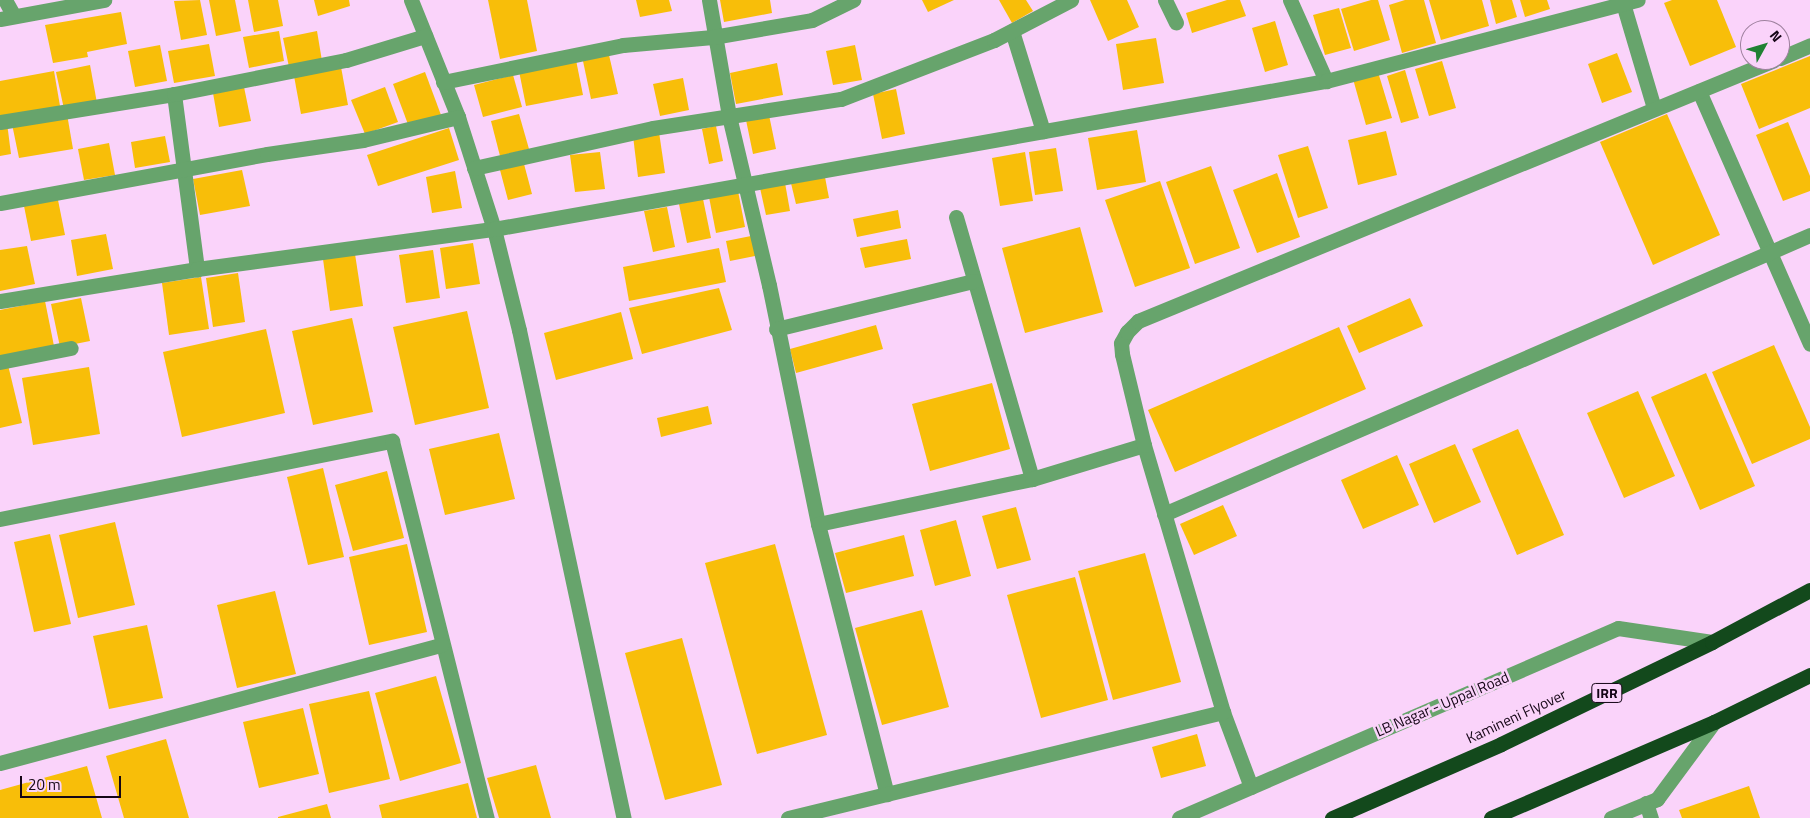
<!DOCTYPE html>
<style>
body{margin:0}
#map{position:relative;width:1810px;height:818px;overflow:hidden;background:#fad3fa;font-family:"Titillium Web",sans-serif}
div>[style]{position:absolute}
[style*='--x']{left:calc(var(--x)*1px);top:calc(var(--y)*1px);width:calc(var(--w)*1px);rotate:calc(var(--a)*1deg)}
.building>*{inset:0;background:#f8be09}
.minor>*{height:15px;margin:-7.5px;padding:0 7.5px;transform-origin:7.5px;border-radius:7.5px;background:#67a46c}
.highway>*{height:15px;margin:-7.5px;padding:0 7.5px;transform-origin:7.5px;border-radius:7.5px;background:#13491c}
span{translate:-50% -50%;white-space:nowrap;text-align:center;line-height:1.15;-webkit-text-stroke:5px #fad3fa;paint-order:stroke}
.shield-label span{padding:1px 4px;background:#fad3fa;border:1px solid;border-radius:4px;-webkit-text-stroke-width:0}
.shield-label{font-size:14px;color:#140515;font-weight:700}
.street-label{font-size:15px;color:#140515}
.north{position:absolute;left:1740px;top:20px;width:50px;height:50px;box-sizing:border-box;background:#fad3fa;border:1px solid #9e819e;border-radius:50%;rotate:51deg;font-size:14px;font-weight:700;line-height:20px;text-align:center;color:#140515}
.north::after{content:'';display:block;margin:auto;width:18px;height:22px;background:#208133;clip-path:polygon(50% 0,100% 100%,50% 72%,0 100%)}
.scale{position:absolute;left:20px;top:776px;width:101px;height:22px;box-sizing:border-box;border:2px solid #140515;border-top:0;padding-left:6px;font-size:15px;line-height:18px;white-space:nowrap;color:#140515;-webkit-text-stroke:4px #fad3fa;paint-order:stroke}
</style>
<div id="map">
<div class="building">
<i style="clip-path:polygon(200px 0,207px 35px,181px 40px,174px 1px)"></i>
<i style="clip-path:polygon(209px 0,235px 0,241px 31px,216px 36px)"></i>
<i style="clip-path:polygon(248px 0,278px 0,283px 26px,254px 32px)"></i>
<i style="clip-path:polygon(314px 0,349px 0,350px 6px,318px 16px)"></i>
<i style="clip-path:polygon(488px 0,527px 0,537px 51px,500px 59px)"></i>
<i style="clip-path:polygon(636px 0,669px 0,672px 11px,640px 17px)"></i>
<i style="clip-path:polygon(720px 0,770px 0,772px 13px,724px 22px)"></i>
<i style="clip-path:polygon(922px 0,954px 0,928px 12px)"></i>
<i style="clip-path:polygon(999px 0,1026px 0,1033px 11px,1012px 23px)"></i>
<i style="clip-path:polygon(1090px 0,1127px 0,1139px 27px,1108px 41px)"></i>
<i style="clip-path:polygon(1227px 0,1240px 0,1246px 16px,1192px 33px,1186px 13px)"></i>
<i style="clip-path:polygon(1371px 0,1378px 0,1390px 40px,1354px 51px,1341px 9px)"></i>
<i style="clip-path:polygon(1405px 0,1424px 0,1436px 43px,1402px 53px,1389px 5px)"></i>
<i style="clip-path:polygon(1429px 0,1482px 0,1489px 26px,1441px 40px)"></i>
<i style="clip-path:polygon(1490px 0,1512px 0,1517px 17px,1496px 24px)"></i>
<i style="clip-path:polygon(1520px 0,1547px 0,1550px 9px,1525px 17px)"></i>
<i style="clip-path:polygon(1672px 0,1717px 0,1736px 47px,1690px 66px,1664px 3px)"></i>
<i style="clip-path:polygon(1339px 8px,1351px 48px,1325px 55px,1313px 15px)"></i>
<i style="clip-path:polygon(121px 12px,127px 44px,87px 52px,88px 57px,53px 63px,45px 25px)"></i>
<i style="clip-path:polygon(1275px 21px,1288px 65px,1265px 72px,1252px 28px)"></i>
<i style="clip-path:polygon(279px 31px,284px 61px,249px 68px,243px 37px)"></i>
<i style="clip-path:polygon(317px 31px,322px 61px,289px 67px,283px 38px)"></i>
<i style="clip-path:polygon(1156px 38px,1164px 83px,1123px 90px,1116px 44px)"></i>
<i style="clip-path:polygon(209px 44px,215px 76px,174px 83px,168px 51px)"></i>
<i style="clip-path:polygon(160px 45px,167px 81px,135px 87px,128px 51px)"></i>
<i style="clip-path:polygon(855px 45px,862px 80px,833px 85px,826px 51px)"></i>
<i style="clip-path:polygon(1617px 53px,1632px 92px,1602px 103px,1588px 64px)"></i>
<i style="clip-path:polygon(609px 55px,618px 94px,591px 99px,583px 61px)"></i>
<i style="clip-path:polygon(1810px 56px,1810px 108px,1759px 129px,1741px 84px)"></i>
<i style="clip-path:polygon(576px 60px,583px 95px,526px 106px,519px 71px)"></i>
<i style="clip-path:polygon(1442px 61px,1456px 108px,1429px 116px,1415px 69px)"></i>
<i style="clip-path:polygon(777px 63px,783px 95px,736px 104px,730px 73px)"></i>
<i style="clip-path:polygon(90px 65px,97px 103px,64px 109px,56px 72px)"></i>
<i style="clip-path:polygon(341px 67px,348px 105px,301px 114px,294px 76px)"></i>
<i style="clip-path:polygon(1405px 70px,1419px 118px,1401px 123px,1387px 76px)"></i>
<i style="clip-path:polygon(54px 71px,60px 106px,0 117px,0 81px)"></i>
<i style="clip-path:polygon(425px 72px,441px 115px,409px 127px,393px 84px)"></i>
<i style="clip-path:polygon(1378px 72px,1392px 118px,1366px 125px,1353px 79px)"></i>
<i style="clip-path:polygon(513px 75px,522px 107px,483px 117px,474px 85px)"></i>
<i style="clip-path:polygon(683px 78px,689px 110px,660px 116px,653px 84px)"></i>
<i style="clip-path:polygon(244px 87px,251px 121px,219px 127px,213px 93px)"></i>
<i style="clip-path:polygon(385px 87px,398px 122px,365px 134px,351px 100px)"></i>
<i style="clip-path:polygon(896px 89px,905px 134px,882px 139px,873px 94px)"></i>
<i style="clip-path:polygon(67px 114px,73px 149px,19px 158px,12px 124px)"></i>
<i style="clip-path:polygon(519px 114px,529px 149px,500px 156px,491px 121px)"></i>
<i style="clip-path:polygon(1667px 114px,1720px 235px,1653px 265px,1600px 142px)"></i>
<i style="clip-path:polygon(769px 115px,776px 149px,753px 154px,746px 120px)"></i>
<i style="clip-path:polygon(1788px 122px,1810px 176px,1810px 191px,1783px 201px,1756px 135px)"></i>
<i style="clip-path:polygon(7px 123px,11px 154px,0 156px,0 124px)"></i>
<i style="clip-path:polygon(716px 126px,723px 161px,709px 164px,702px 129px)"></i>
<i style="clip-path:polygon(449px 128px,459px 160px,378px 186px,367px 155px)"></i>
<i style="clip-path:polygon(1137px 130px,1146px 182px,1097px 190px,1088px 138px)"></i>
<i style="clip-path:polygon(1386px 131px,1397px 175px,1358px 185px,1348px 140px)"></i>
<i style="clip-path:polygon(659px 132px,665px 173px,638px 177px,633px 136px)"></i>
<i style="clip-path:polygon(165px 136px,170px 162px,135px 168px,131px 142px)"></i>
<i style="clip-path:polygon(109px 143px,115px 175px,84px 180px,78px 149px)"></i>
<i style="clip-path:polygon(1308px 146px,1328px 208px,1298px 218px,1278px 155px)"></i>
<i style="clip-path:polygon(1056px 148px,1063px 191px,1035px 195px,1029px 152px)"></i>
<i style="clip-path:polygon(600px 152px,605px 189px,575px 192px,570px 155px)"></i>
<i style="clip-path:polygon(1025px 152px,1033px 201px,1000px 206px,992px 158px)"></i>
<i style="clip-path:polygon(524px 164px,532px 194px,508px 200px,500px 170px)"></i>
<i style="clip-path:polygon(1211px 166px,1240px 248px,1195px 264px,1166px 182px)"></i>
<i style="clip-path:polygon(242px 170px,250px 206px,200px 215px,193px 179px)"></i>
<i style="clip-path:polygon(455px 171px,462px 208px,432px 213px,426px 177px)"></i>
<i style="clip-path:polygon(824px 172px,829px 198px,796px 204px,790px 179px)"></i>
<i style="clip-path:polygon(1277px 173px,1300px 237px,1257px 253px,1233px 190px)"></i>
<i style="clip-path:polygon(1160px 181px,1190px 268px,1135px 287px,1105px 200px)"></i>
<i style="clip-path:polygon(785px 183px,790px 211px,766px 215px,760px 188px)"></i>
<i style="clip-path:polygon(738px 191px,745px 227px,716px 233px,709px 197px)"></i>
<i style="clip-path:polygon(703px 199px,711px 238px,687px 243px,679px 204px)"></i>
<i style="clip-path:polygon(58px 200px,65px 235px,31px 241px,24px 206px)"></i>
<i style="clip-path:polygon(667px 207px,675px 247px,653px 252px,644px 211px)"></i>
<i style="clip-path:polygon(898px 210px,901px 228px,857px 237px,853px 219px)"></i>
<i style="clip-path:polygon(1080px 227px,1103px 312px,1025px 333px,1002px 248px)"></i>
<i style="clip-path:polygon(106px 234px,113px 269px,77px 276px,71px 240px)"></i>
<i style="clip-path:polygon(756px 235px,760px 255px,730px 261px,726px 241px)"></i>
<i style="clip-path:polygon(907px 239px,911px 259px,865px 268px,860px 248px)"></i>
<i style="clip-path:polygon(473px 243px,480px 284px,446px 289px,440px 248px)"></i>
<i style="clip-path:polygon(27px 246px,35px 284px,0 291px,0 250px)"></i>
<i style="clip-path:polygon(719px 248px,726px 282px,629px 301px,623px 267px)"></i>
<i style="clip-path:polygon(433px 250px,440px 298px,406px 303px,399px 255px)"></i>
<i style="clip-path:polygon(355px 254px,363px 306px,330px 311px,323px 259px)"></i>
<i style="clip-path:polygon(238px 273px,245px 322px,213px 327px,206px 278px)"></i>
<i style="clip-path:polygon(201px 277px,209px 329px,169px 335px,162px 283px)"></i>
<i style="clip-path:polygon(719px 288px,732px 330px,642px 354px,629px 308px)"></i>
<i style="clip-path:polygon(81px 298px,90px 341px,60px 347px,51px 304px)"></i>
<i style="clip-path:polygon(1410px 298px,1423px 326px,1359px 353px,1347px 326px)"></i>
<i style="clip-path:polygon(45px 301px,54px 346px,0 357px,0 310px)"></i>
<i style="clip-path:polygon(467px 311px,489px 408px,415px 425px,393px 327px)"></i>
<i style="clip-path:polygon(621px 312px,633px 359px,556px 380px,544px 333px)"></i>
<i style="clip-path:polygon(352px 318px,373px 412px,313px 425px,292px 331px)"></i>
<i style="clip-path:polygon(876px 325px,883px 349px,796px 373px,790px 349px)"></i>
<i style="clip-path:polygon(1339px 327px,1366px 389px,1175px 472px,1148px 410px)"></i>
<i style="clip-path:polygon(266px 329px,285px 413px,182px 437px,163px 352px)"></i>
<i style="clip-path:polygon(1774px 345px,1810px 427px,1810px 439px,1752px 464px,1712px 372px)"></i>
<i style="clip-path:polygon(8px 365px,22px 423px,0 428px,0 367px)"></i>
<i style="clip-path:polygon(89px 367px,100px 434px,33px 445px,22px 378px)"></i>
<i style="clip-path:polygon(1706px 373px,1755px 486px,1700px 510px,1651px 397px)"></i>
<i style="clip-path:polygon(992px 383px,1010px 449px,930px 471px,912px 404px)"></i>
<i style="clip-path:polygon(1638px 391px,1675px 476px,1624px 498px,1587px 413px)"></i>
<i style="clip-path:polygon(708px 406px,712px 424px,661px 437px,657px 418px)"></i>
<i style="clip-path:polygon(1518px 429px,1564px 535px,1517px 555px,1472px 449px)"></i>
<i style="clip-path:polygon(499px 433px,515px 499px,445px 515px,429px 449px)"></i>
<i style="clip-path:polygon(1455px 444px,1481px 502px,1434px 523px,1409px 464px)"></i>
<i style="clip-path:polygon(1397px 455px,1419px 505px,1363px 529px,1341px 480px)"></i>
<i style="clip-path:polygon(323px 468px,344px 557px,308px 565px,287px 477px)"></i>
<i style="clip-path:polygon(387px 471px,404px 538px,353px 551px,335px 485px)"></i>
<i style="clip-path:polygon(1223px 505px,1237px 536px,1194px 555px,1180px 524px)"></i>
<i style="clip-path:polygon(1016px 507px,1031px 560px,997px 569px,982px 516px)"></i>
<i style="clip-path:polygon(956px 520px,971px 576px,935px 586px,920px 530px)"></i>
<i style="clip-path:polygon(115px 522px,135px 605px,78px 618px,59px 535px)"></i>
<i style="clip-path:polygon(50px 534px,71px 624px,34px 632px,14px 542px)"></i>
<i style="clip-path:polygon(904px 535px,914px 576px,846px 593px,835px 553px)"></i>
<i style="clip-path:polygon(407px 544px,427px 632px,369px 645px,349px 557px)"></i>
<i style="clip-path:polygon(775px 544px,827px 735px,757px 754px,705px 563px)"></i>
<i style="clip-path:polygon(1145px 553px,1181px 682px,1113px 700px,1078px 571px)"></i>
<i style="clip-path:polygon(1075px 577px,1108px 700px,1041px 718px,1007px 595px)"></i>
<i style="clip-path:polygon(275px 591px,296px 674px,237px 688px,217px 605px)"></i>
<i style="clip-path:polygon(922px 610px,949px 707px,882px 725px,855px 628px)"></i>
<i style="clip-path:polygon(147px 625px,163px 698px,109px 709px,93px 636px)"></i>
<i style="clip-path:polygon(682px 638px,722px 785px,665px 800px,625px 653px)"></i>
<i style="clip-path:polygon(436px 676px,461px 763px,400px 781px,375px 693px)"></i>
<i style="clip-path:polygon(369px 691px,390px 779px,329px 793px,309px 704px)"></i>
<i style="clip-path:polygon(303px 708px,319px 774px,259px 788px,243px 722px)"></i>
<i style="clip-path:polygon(1197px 734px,1206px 766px,1161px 778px,1152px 747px)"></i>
<i style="clip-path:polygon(166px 739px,189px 818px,124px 818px,106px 756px)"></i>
<i style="clip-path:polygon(536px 765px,551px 818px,499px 818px,487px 778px)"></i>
<i style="clip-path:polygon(87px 766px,102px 818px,0 818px,0 790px)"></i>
<i style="clip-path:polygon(468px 783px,477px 818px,382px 818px,379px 805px)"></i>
<i style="clip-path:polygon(1749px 786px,1760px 818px,1682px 818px,1679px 810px)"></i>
<i style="clip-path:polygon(327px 804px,331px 818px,278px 818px,278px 817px)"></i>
</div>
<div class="minor">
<i style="--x:5;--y:0;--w:18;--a:61"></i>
<i style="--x:411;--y:0;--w:126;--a:68.1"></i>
<i style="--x:458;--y:117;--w:118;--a:72.2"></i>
<i style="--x:494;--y:229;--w:104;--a:76.1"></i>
<i style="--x:519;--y:330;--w:499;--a:77.9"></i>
<i style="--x:709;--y:0;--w:118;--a:80.2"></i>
<i style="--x:729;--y:116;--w:174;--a:76.7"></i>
<i style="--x:769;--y:285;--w:244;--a:78.4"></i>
<i style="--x:818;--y:524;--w:279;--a:75.7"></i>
<i style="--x:1165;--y:0;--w:25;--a:64"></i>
<i style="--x:1290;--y:0;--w:89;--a:66"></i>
<i style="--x:1622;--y:0;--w:113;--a:73.5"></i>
<i style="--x:0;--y:19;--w:106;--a:-10.4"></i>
<i style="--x:1012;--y:31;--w:105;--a:72.8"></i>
<i style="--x:1780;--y:58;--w:33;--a:-23"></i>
<i style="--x:443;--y:82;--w:184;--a:-11.6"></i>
<i style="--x:623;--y:45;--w:90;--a:-5.1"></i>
<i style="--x:713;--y:37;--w:100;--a:-9.7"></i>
<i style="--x:812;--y:20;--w:46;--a:-26"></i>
<i style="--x:1699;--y:91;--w:276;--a:66.3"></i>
<i style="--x:174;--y:94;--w:177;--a:82.5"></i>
<i style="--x:0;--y:122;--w:176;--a:-9.1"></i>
<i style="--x:174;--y:94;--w:175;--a:-11.2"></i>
<i style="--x:346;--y:60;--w:83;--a:-16.9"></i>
<i style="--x:474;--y:168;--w:183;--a:-12.6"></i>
<i style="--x:653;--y:128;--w:190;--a:-8.8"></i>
<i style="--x:841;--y:99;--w:164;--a:-21.1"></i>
<i style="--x:994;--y:40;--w:87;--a:-27.5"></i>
<i style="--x:0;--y:203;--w:271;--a:-10.4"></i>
<i style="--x:267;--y:154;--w:97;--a:-8.3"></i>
<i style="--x:363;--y:140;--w:98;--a:-13.6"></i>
<i style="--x:956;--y:217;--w:273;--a:73.8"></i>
<i style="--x:0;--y:301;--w:200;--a:-9.2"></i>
<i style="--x:197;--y:269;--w:300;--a:-7.7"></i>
<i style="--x:494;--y:229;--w:845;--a:-10.09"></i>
<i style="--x:1326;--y:81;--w:322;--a:-14.6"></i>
<i style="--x:776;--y:329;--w:203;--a:-13.7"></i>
<i style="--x:0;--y:362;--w:72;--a:-11.2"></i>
<i style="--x:1164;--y:514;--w:704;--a:-23.36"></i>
<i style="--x:0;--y:519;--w:400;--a:-11.3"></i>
<i style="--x:392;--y:441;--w:389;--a:75.9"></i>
<i style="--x:818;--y:524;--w:219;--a:-11.9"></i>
<i style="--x:1032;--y:479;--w:117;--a:-16.9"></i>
<i style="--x:0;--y:763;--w:457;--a:-15"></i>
<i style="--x:1251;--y:787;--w:80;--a:-110.5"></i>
<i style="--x:1223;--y:712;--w:278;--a:-106.5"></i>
<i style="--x:1144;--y:445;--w:94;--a:-103.6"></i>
<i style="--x:1122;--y:354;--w:11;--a:-95"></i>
<i style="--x:1121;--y:343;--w:13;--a:-61"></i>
<i style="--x:1127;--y:332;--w:16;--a:-45"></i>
<i style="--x:1138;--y:321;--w:687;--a:-22.31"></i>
<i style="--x:1646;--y:803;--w:16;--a:72"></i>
<i style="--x:788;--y:818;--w:448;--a:-13.7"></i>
<i style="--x:1179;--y:818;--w:478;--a:-23.4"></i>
<i style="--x:1618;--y:628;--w:95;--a:8.5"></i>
<i style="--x:1611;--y:818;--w:50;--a:-22.4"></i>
<i style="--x:1657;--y:799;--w:96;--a:-53.5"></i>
</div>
<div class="highway">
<i style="--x:1332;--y:818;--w:184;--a:-23.6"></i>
<i style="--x:1501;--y:744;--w:234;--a:-25.8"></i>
<i style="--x:1712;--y:642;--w:111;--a:-28"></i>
<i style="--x:1491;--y:818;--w:243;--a:-23.3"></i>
<i style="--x:1714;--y:722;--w:107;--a:-26.1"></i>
</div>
<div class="shield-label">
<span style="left:1607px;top:693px">IRR</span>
</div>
<div class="street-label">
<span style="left:1442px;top:704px;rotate:-23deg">LB Nagar - Uppal Road</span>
<span style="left:1516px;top:716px;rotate:-25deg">Kamineni Flyover</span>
</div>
<div class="north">N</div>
<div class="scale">20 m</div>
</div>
